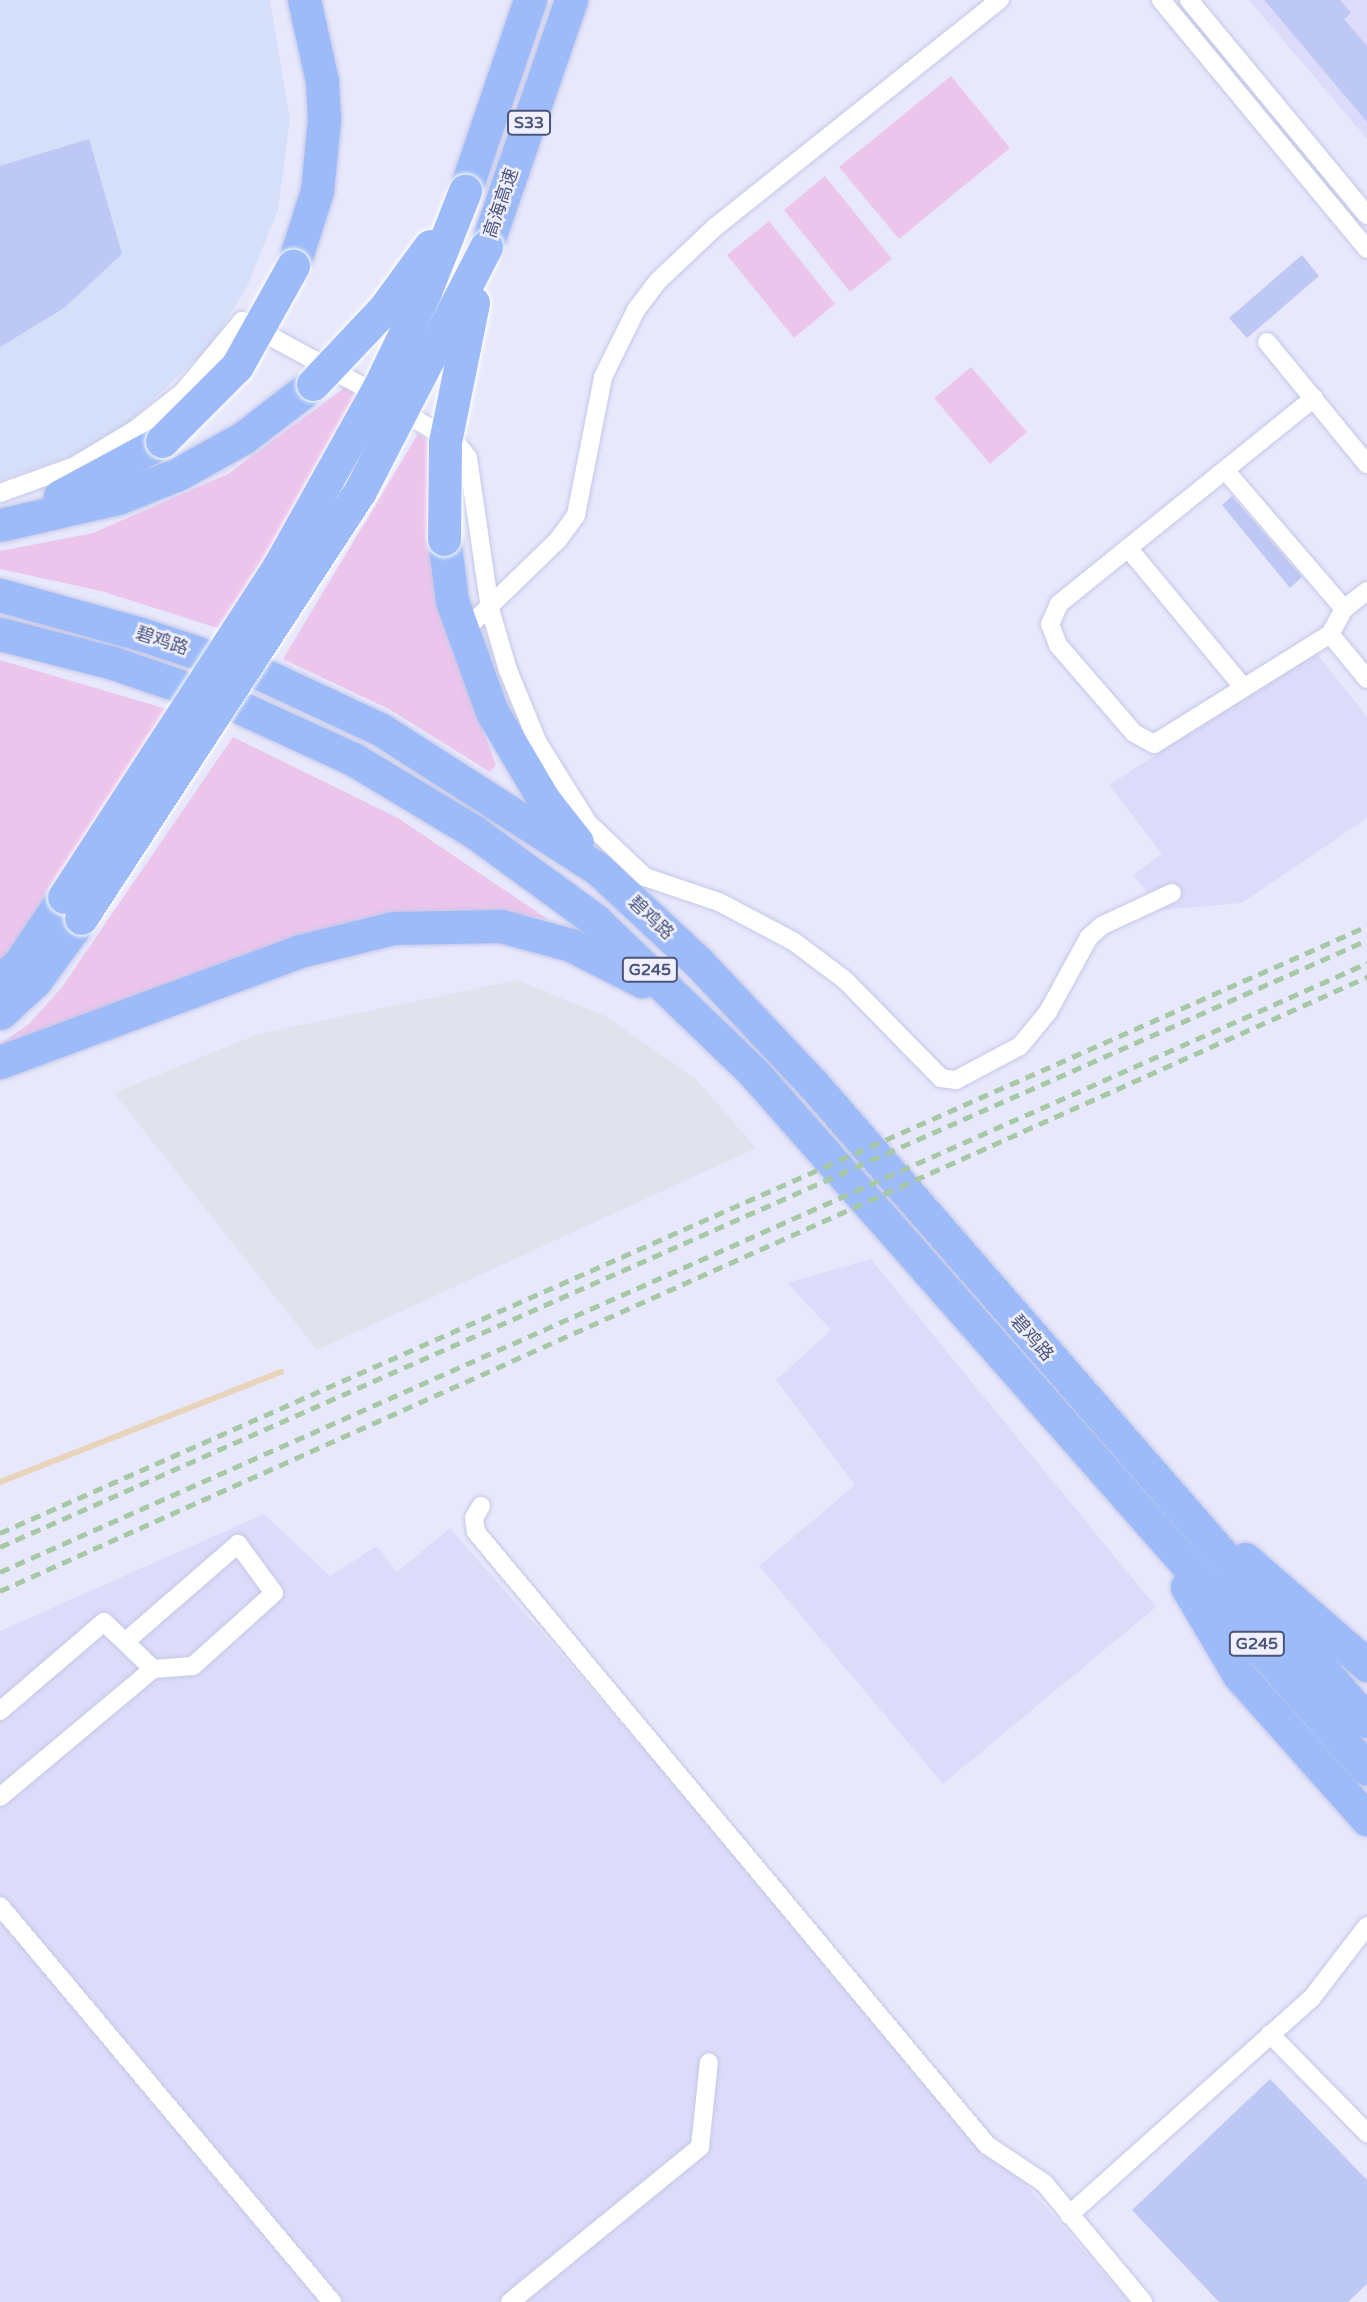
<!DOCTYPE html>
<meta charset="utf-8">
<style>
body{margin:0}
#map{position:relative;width:1367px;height:2302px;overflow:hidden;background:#e8e8fd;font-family:"Varela Round","Noto Sans SC",sans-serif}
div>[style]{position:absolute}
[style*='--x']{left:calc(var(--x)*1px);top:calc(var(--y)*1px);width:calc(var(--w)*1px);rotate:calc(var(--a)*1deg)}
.residential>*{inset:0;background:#dcdcfa}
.commercial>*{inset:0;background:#d5dff9}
.industrial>*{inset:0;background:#e1e2ee}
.green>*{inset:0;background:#ecc5ec}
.stream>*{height:6px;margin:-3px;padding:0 3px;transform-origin:3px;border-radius:3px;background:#e8d4bb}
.building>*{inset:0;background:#bec8f4}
.roads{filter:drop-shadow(0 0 2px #c4c8e6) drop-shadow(0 0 2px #c4c8e6)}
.street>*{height:18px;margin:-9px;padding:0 9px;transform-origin:9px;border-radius:9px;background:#fff}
.highway>*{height:33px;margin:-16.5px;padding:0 16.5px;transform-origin:16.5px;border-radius:16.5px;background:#9dbbf9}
.rail>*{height:5px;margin-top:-2.5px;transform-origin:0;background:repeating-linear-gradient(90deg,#a6c8a4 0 10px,transparent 0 17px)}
.bridges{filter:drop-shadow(0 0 2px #fff) drop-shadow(0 0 2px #fff)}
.highway-bridge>*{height:33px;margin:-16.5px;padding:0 16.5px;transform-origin:16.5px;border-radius:16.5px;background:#9dbbf9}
span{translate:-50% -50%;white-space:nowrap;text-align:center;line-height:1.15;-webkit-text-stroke:5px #efefff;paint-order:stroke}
.shield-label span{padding:2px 5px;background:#efefff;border:2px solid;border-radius:5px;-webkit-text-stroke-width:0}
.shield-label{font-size:16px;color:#4a5579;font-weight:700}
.street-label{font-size:18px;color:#4a5579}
</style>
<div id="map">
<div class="residential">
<i style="clip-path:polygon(1249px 0,1367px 0,1367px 139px)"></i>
<i style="clip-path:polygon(1316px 652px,1367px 717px,1367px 818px,1242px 903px,1163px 910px,1133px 875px,1162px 854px,1109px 785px)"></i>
<i style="clip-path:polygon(871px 1259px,1156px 1607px,943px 1784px,759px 1566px,855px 1485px,776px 1380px,831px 1330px,787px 1283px)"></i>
<i style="clip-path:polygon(264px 1514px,330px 1576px,377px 1546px,397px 1572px,450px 1528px,1129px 2302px,0 2302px,0 1631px)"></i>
</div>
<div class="commercial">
<i style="clip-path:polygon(0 0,270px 0,290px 119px,278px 210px,246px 289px,210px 346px,121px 430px,67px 458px,0 480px)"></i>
</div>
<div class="industrial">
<i style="clip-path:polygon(517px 980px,605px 1016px,695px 1078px,756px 1148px,317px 1350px,114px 1093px,258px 1034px)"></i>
</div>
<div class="green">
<i style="clip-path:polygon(951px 76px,1010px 148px,899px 239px,839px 167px)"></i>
<i style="clip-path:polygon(825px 176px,892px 259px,850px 292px,784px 210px)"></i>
<i style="clip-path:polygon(769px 221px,835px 304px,794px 338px,727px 255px)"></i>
<i style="clip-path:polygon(971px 367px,1027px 432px,990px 464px,934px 398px)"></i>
<i style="clip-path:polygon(347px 386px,372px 402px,230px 632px,101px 591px,0 569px,0 551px,93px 533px,228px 474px)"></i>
<i style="clip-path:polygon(418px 434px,441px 448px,457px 662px,496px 765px,490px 772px,389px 709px,283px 659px)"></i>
<i style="clip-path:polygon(0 660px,177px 712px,0 969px)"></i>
<i style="clip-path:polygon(233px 737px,398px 818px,549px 920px,505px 911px,417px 911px,0 1056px,0 1044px,29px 1024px,62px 987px)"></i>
</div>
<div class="stream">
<i style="--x:0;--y:1482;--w:302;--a:-21.4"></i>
</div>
<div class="building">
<i style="clip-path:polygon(1264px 0,1340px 0,1351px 13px,1344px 19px,1367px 46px,1367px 122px)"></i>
<i style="clip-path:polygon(89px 139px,122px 254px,64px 308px,0 347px,0 166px)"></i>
<i style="clip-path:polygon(1302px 255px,1319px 276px,1247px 338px,1229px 318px)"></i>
<i style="clip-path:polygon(1232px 496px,1302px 577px,1290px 588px,1222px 505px)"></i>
<i style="clip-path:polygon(1270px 2079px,1367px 2180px,1367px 2284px,1348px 2302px,1219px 2302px,1132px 2210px)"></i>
</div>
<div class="roads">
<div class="street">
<i style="--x:1161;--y:0;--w:323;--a:50.4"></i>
<i style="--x:1189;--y:0;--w:279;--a:50.4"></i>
<i style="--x:1267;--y:342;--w:158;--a:50.7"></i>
<i style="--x:1314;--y:398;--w:328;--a:141.1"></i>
<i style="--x:1059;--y:604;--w:22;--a:114"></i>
<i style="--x:1050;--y:624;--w:22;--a:69"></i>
<i style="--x:1058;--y:645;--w:116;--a:49.2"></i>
<i style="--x:1134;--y:733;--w:23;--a:29"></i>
<i style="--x:1154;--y:744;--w:208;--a:-32"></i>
<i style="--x:415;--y:419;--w:50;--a:31.2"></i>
<i style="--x:458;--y:445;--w:16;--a:52"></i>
<i style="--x:468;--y:458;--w:153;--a:81.7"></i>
<i style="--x:490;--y:609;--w:64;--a:73.6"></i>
<i style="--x:508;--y:670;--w:79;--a:67.7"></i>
<i style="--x:538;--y:743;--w:94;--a:58"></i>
<i style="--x:588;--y:823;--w:79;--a:43.5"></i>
<i style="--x:645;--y:877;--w:78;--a:18.7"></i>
<i style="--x:719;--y:902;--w:84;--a:27.8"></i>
<i style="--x:793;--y:941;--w:65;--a:36.9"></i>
<i style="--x:845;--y:980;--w:137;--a:45.6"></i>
<i style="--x:941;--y:1078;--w:15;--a:8"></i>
<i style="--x:956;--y:1080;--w:72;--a:-28"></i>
<i style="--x:1020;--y:1046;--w:44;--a:-50.5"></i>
<i style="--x:1048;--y:1012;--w:85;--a:-61.3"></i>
<i style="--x:1089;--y:937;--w:18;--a:-41"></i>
<i style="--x:1103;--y:925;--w:76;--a:-24.9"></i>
<i style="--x:1225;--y:470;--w:183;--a:49.4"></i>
<i style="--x:0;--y:493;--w:80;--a:-19.8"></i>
<i style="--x:75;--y:466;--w:71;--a:-31.2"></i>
<i style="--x:136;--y:429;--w:60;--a:-38.2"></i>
<i style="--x:183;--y:392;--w:92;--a:-50.3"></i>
<i style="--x:242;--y:321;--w:142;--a:28.5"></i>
<i style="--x:1128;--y:548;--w:179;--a:50.4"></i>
<i style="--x:1367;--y:591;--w:29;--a:142"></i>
<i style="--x:1344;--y:609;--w:29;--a:119"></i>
<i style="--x:1330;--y:634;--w:58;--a:50.6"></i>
<i style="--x:463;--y:632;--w:132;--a:-44.1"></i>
<i style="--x:558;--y:540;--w:31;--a:-54"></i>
<i style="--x:576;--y:515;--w:141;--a:-78.9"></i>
<i style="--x:603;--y:377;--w:75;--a:-63.8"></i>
<i style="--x:636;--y:310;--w:36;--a:-53"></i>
<i style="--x:658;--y:281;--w:77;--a:-43.4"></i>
<i style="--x:714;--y:228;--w:366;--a:-38.6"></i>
<i style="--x:481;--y:1506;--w:14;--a:120"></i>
<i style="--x:474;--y:1518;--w:14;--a:82"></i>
<i style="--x:476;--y:1532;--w:798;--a:50.19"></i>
<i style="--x:987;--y:2145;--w:69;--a:33.7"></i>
<i style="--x:1044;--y:2183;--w:155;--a:50.2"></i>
<i style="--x:0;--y:1711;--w:137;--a:-40.6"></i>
<i style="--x:104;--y:1622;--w:68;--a:43.8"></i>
<i style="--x:153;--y:1669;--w:40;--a:-4.3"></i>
<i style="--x:193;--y:1666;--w:109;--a:-42"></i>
<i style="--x:274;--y:1593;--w:61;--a:-126.3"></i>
<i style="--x:238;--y:1544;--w:147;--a:139.1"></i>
<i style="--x:0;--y:1797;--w:199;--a:-39.9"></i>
<i style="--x:0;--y:1906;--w:517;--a:50.02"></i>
<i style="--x:1270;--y:2034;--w:139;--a:45.6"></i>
<i style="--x:1069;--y:2215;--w:324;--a:-41.8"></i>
<i style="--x:1311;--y:1999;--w:92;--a:-52.5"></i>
<i style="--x:510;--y:2302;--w:245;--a:-39.2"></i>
<i style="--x:700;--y:2147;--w:85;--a:-84"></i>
</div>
<div class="highway">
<i style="--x:465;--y:191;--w:202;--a:-71.2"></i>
<i style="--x:486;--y:247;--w:261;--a:-71"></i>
<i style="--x:293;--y:266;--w:79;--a:-72.3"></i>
<i style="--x:317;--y:191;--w:72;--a:-84.4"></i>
<i style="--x:324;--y:119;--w:38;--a:-93"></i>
<i style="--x:322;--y:81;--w:83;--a:-102.5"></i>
<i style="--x:60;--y:496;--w:116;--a:-28.3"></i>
<i style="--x:0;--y:525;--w:121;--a:-12.9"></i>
<i style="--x:118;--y:498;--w:65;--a:-21.8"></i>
<i style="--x:178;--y:474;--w:74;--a:-29"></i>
<i style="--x:243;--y:438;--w:88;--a:-37.6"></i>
<i style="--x:444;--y:539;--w:63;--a:82.6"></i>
<i style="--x:452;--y:601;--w:118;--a:70.2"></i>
<i style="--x:492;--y:712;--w:102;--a:59.4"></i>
<i style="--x:544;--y:800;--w:53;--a:51.8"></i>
<i style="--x:0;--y:595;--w:146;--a:15.5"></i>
<i style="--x:141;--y:634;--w:130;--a:18.4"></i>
<i style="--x:264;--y:675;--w:128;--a:25"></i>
<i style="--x:380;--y:729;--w:259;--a:32.7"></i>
<i style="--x:598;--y:869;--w:138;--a:42.9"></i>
<i style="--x:699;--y:963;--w:166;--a:46.7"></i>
<i style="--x:813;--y:1084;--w:844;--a:48.99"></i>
<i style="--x:0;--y:634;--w:117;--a:14.4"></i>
<i style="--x:113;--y:663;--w:129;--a:19"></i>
<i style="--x:235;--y:705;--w:130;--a:24.6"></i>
<i style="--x:353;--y:759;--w:140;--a:31"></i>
<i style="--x:473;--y:831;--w:151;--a:36.1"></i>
<i style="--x:595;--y:920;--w:221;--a:43.9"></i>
<i style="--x:754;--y:1073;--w:927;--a:48.63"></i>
<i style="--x:0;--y:981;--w:25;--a:-42"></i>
<i style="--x:19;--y:964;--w:81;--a:-56.1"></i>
<i style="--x:0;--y:1013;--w:47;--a:-42.4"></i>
<i style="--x:35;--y:981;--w:78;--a:-53.9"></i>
<i style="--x:0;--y:1062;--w:320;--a:-20.3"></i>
<i style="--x:300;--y:951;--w:96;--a:-13.9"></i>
<i style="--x:393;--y:928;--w:108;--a:-1.1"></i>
<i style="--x:501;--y:926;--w:73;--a:15.2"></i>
<i style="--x:571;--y:945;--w:80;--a:26.9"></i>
<i style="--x:1245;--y:1559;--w:162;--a:41"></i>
<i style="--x:1187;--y:1587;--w:102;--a:59.4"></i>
<i style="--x:1239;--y:1675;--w:193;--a:48.4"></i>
</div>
</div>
<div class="rail">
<i style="--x:0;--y:1533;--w:1496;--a:-23.94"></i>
<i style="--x:0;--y:1547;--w:1496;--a:-23.94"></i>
<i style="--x:0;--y:1572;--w:1497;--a:-24.01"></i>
<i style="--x:0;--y:1591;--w:1499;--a:-24.19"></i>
</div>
<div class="bridges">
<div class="highway-bridge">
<i style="--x:313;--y:384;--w:103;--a:-46.6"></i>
<i style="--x:384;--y:309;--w:78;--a:-53.9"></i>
<i style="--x:162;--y:441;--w:106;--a:-45"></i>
<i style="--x:237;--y:366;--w:115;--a:-60.8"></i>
<i style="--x:444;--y:539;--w:97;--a:-89.4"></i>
<i style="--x:445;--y:442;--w:142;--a:-78.6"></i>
<i style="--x:64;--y:897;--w:395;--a:-57"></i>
<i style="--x:279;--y:566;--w:201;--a:-60.8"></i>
<i style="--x:377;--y:391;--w:110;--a:-64.1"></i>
<i style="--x:425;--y:292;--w:109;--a:-68.4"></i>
<i style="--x:81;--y:918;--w:510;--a:-56.84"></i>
<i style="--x:360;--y:491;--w:275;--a:-62.7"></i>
</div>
</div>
<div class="shield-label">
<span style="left:529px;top:123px">S33</span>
<span style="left:650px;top:970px">G245</span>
<span style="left:1257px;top:1644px">G245</span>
</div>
<div class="street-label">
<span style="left:501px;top:203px;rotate:-71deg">高海高速</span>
<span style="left:162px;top:641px;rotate:18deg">碧鸡路</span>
<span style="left:651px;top:918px;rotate:43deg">碧鸡路</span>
<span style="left:1032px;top:1338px;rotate:49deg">碧鸡路</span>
</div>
</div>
